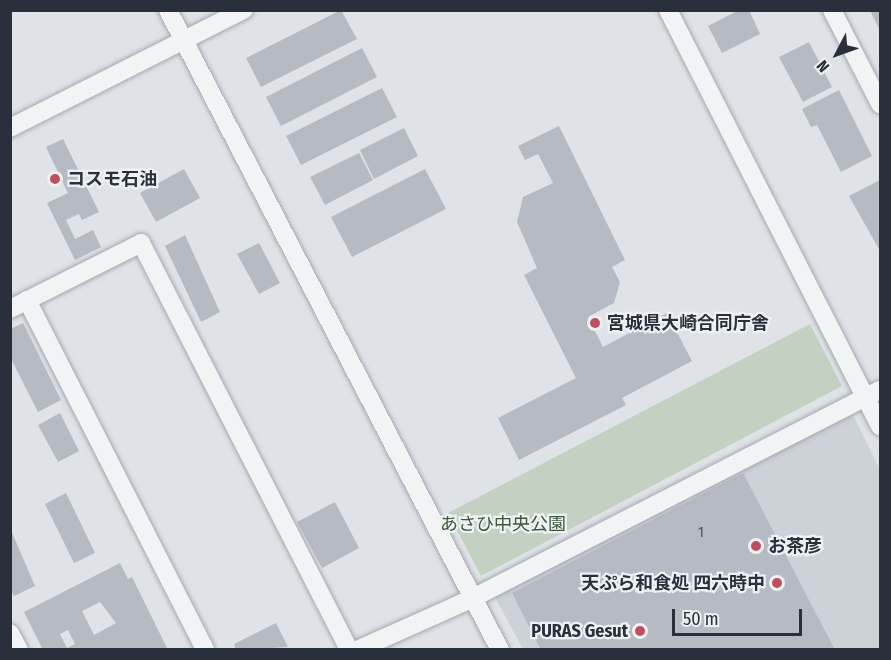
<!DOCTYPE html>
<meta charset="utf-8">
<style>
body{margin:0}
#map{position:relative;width:891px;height:660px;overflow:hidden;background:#dfe2e7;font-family:"Fira Sans Condensed","Noto Sans JP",sans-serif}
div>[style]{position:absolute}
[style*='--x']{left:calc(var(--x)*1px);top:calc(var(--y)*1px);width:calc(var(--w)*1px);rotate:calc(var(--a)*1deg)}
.built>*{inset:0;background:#cdd1d8}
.green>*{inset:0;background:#c4d0c1}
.building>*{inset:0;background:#b6bbc3}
.roads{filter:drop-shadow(0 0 2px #a5a9b0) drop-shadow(0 0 2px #a5a9b0)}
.minor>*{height:18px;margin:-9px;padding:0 9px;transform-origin:9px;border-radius:9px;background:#f1f3f5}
.dots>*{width:16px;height:16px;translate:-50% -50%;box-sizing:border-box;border:3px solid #eef1f4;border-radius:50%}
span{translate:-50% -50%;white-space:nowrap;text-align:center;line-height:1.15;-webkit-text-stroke:4.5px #eef1f4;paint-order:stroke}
.number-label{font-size:15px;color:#4c535e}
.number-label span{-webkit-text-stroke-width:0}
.poi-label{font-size:18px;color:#29303c;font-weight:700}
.left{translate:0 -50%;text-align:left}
.right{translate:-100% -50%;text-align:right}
.park-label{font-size:18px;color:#3d5738}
.frame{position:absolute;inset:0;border:12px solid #29303c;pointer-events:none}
.north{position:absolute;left:807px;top:24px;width:60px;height:60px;-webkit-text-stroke:4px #eef1f4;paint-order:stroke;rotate:229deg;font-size:16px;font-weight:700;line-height:24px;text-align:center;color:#29303c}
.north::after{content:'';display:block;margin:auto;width:21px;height:27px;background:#29303c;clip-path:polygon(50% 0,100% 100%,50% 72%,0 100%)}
.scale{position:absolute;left:672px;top:609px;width:130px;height:27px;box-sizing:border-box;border:3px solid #29303c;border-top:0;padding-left:8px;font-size:18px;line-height:21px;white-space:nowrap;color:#29303c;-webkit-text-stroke:4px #eef1f4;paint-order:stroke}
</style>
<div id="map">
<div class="built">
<i style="clip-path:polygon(845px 415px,854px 417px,880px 470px,880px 649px,523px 649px,495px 597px)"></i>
</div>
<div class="green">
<i style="clip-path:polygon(810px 324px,842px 386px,481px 576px,448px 513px)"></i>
</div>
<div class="building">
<i style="clip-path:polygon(341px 10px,357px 39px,261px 87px,246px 58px)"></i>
<i style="clip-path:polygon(739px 10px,749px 10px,760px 34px,722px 53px,708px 26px)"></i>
<i style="clip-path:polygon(870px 10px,880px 10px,880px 31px)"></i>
<i style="clip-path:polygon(809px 42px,832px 87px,803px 102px,779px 57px)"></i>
<i style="clip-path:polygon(362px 48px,377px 77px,281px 126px,266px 97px)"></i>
<i style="clip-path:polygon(382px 88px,397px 117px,301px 165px,286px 136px)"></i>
<i style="clip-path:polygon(839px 90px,872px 156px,841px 172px,817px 125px,811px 127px,802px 109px)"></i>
<i style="clip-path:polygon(559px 126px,625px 260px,612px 267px,620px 282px,614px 303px,588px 317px,603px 347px,667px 313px,692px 361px,622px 398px,626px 405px,519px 460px,498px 418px,576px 378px,524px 275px,537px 268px,517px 222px,523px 197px,553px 183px,538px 154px,525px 160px,518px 146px)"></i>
<i style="clip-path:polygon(404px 128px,418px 156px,374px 179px,360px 150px)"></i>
<i style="clip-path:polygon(63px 139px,99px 212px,82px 220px,79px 214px,66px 220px,75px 239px,93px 230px,101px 247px,75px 260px,47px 203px,68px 193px,46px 147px)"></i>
<i style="clip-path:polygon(359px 153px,373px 180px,325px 205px,310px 177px)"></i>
<i style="clip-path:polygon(184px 169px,200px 198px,156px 222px,140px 193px)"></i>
<i style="clip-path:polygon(425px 169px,446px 209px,352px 257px,331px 217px)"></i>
<i style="clip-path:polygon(880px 180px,880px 251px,849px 196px)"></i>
<i style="clip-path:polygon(185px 235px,220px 312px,201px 322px,165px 246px)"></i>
<i style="clip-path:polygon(259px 243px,280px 283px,259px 294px,237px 254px)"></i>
<i style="clip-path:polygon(23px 323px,61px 400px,38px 412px,10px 357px,10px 329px)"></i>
<i style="clip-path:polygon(60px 413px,79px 451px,58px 462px,38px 425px)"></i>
<i style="clip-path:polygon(743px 473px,835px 650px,541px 650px,512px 593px)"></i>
<i style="clip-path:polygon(66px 493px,95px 553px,74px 563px,45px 504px)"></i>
<i style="clip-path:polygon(335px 502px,359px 548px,322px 568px,297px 522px)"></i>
<i style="clip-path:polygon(10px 528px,35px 586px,14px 596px,10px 589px)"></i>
<i style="clip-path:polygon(evenodd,120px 563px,128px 579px,132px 577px,168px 650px,43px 650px,24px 612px,120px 563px,100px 602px,116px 623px,94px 635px,82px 611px,100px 602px,120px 563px,68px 630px,75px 644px,67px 648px,60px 634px,68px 630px)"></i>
<i style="clip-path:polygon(276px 623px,288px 647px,236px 650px,234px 644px)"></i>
</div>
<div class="roads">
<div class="minor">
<i style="--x:168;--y:10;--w:721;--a:62.58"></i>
<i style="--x:668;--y:10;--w:467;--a:63"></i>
<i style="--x:832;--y:10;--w:106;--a:62.9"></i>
<i style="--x:10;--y:128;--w:262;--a:-26.8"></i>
<i style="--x:27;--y:300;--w:393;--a:63"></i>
<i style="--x:10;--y:309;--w:147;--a:-26.7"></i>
<i style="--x:141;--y:243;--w:457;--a:62.9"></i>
<i style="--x:10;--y:633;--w:19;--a:62"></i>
<i style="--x:357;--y:650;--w:127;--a:-24.1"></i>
<i style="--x:473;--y:598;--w:457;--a:-27.1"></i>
</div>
</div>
<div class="dots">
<i style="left:55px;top:179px;background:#c14e5f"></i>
<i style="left:595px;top:323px;background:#c14e5f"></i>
<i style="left:756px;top:546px;background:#c14e5f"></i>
<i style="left:777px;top:583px;background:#c14e5f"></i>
<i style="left:640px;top:631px;background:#c14e5f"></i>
</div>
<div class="number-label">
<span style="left:701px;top:533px">1</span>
</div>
<div class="poi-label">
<span class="left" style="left:67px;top:179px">コスモ石油</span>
<span class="left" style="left:607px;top:323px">宮城県大崎合同庁舎</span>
<span class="left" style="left:768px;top:546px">お茶彦</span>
<span class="right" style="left:765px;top:583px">天ぷら和食処 四六時中</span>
<span class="right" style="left:628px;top:631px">PURAS Gesut</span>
</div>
<div class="park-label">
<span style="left:503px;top:524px">あさひ中央公園</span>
</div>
<div class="frame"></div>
<div class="north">N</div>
<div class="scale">50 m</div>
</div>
